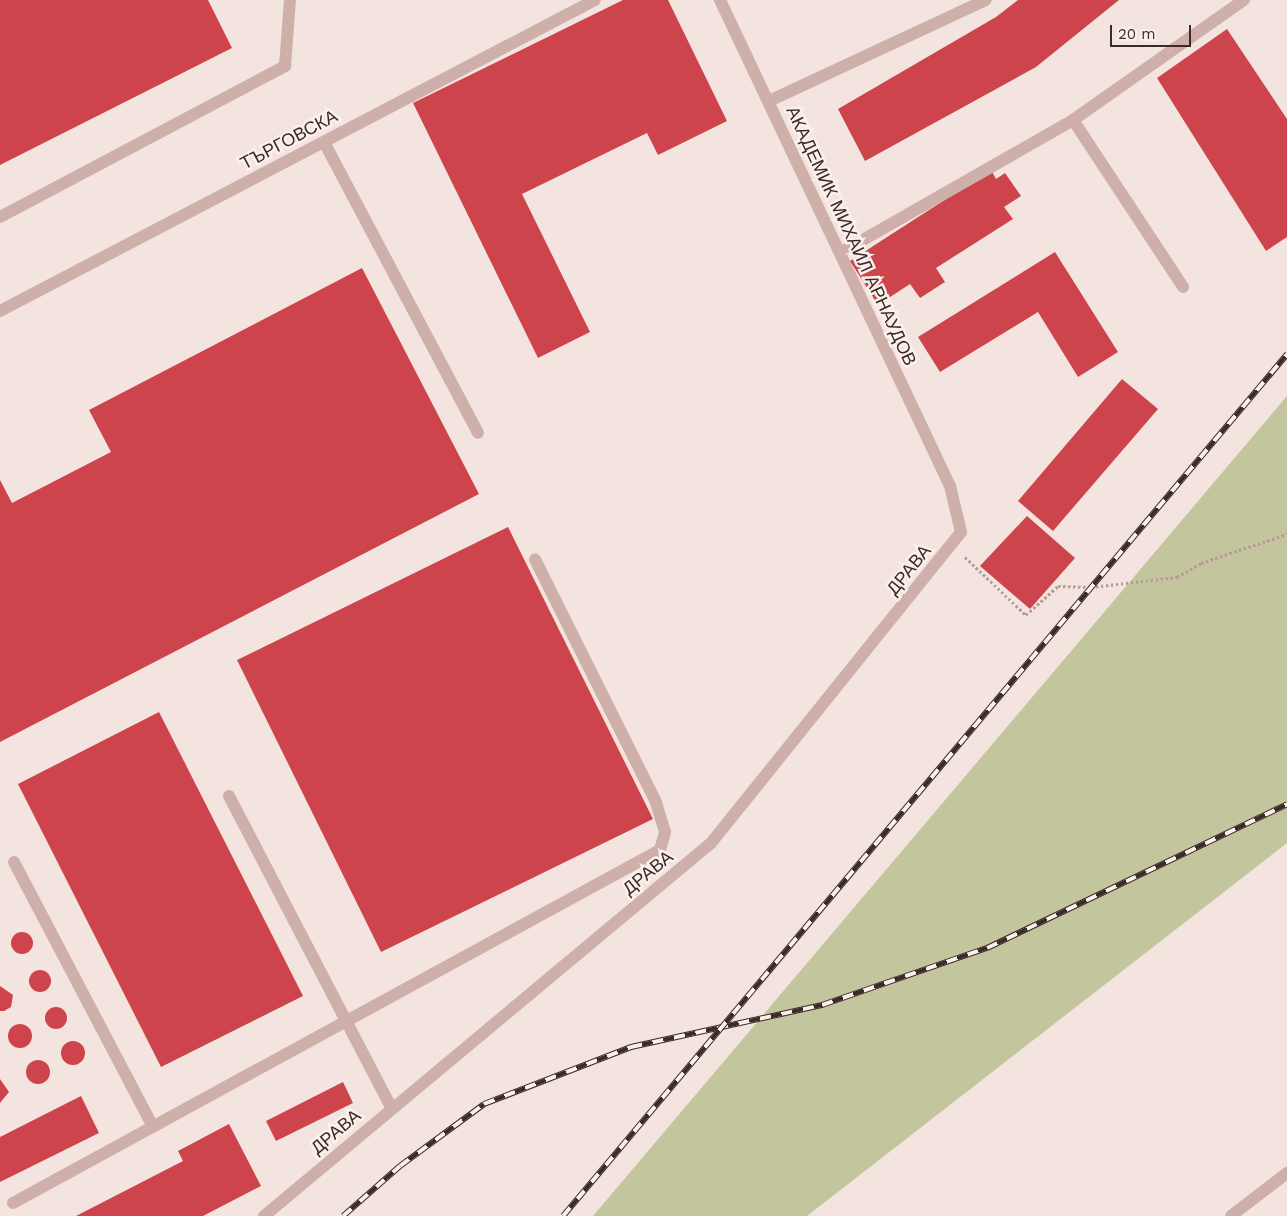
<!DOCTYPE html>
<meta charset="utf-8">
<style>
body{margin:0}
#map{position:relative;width:1287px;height:1216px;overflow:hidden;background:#f4e4df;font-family:"Work Sans",sans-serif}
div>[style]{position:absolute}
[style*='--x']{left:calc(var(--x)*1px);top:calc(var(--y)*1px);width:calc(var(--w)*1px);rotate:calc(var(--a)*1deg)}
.green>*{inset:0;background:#c3c59d}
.building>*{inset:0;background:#cd444c}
.round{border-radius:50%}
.path>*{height:3px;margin-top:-1.5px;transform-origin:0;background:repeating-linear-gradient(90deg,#ba9994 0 2.5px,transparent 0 5px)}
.lane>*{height:12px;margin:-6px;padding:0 6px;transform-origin:6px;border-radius:6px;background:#ceafaa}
.street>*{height:12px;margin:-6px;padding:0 6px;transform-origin:6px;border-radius:6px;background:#ceafaa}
.rail>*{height:5.5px;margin-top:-2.75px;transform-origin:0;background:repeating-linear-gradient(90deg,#fbf0ec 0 11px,#3b2a2a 0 22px);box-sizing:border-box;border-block:1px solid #3b2a2a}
span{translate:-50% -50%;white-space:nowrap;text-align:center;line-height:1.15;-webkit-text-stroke:5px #fbf0ec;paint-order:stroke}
.street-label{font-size:18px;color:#3b2a2a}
.scale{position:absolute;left:1110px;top:25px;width:81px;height:22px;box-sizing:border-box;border:2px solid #3b2a2a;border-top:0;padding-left:6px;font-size:15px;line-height:18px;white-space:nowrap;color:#3b2a2a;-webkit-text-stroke:4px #fbf0ec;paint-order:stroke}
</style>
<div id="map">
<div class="green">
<i style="clip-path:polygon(1287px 396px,1287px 843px,807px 1216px,593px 1216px)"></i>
</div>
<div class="building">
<i style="clip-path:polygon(0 0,208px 0,232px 48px,0 165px)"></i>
<i style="clip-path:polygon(623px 0,668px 0,727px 121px,658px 155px,647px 133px,522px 194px,590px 332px,538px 358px,413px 103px)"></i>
<i style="clip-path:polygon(1018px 0,1119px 0,1036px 67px,865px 161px,838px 109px,996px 17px)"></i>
<i style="clip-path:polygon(1227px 29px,1287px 119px,1287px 237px,1266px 251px,1157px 78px)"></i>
<i style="clip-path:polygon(991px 170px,996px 179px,1005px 173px,1021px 196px,1004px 207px,1013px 219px,936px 268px,945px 282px,920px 298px,910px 284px,878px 305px,850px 261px)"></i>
<i style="clip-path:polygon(1055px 252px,1118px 352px,1078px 377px,1038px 312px,940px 372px,918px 337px)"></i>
<i style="clip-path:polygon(362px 268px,479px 494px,0 742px,0 480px,12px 503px,111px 452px,89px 410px)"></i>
<i style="clip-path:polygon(1122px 379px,1158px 409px,1053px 531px,1018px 501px)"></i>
<i style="clip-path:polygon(1027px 516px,1075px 558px,1030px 609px,980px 566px)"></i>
<i style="clip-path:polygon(508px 527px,653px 819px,381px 952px,237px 660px)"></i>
<i style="clip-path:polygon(159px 712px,303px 996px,161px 1067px,18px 784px)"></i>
<i class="round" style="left:11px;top:932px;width:22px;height:22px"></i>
<i class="round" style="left:29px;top:970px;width:22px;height:22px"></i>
<i style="clip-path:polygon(0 986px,13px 995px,11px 1007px,4px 1011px,0 1011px)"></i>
<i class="round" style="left:45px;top:1007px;width:22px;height:22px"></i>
<i class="round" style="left:8px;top:1024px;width:24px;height:24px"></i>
<i class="round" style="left:61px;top:1041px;width:24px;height:24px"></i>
<i class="round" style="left:26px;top:1060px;width:24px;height:24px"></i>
<i style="clip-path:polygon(0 1079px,9px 1092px,0 1103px)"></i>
<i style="clip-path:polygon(343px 1082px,353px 1103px,276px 1141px,266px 1121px)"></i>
<i style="clip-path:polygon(81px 1096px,99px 1133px,0 1182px,0 1137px)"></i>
<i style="clip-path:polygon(229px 1124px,261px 1186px,203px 1216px,76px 1216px,183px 1161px,178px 1151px)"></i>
</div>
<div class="path">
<i style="--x:965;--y:557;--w:84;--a:43.6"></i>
<i style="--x:1026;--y:615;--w:43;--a:-42.2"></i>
<i style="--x:1058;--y:586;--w:33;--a:2"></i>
<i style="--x:1091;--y:587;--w:87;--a:-6.6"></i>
<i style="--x:1177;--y:577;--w:28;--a:-30"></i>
<i style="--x:1201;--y:563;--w:91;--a:-18.6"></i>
</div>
<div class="lane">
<i style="--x:769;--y:101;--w:239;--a:-25"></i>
<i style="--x:1073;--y:120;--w:209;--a:-35.1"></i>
<i style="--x:324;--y:142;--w:329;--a:62.1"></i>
<i style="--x:0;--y:217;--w:323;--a:-27.9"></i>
<i style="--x:285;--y:66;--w:66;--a:-85.7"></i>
<i style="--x:840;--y:253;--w:268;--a:-29.7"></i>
<i style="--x:1073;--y:120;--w:200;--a:56.6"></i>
<i style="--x:229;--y:796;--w:351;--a:62.5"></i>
<i style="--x:14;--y:862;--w:299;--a:62.3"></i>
<i style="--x:13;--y:1203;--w:737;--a:-28.62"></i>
<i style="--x:660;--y:850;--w:19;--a:-74"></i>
<i style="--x:665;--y:832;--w:31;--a:-107"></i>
<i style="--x:656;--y:802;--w:271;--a:-116.5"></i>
<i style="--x:1231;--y:1216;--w:71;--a:-37.5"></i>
</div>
<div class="street">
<i style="--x:0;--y:311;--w:671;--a:-27.6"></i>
<i style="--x:264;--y:1216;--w:582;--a:-39.84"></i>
<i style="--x:711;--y:843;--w:399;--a:-51.2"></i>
<i style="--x:961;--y:532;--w:47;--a:-103.4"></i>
<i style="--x:950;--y:486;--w:538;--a:-115.33"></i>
</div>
<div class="rail">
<i style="--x:343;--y:1216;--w:76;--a:-41.3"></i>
<i style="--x:400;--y:1166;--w:104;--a:-36.4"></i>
<i style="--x:484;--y:1104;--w:158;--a:-21.2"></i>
<i style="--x:631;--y:1047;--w:196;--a:-12.4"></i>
<i style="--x:822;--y:1005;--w:175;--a:-19.1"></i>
<i style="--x:987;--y:948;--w:333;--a:-25.6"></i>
<i style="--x:563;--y:1216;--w:1126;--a:-49.97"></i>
</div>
<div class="street-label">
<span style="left:289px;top:140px;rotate:-28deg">ТЪРГОВСКА</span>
<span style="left:851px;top:236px;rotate:65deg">АКАДЕМИК МИХАИЛ АРНАУДОВ</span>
<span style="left:909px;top:570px;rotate:-51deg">ДРАВА</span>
<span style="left:648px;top:873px;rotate:-39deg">ДРАВА</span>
<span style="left:336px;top:1132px;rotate:-40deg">ДРАВА</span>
</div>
<div class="scale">20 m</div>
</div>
